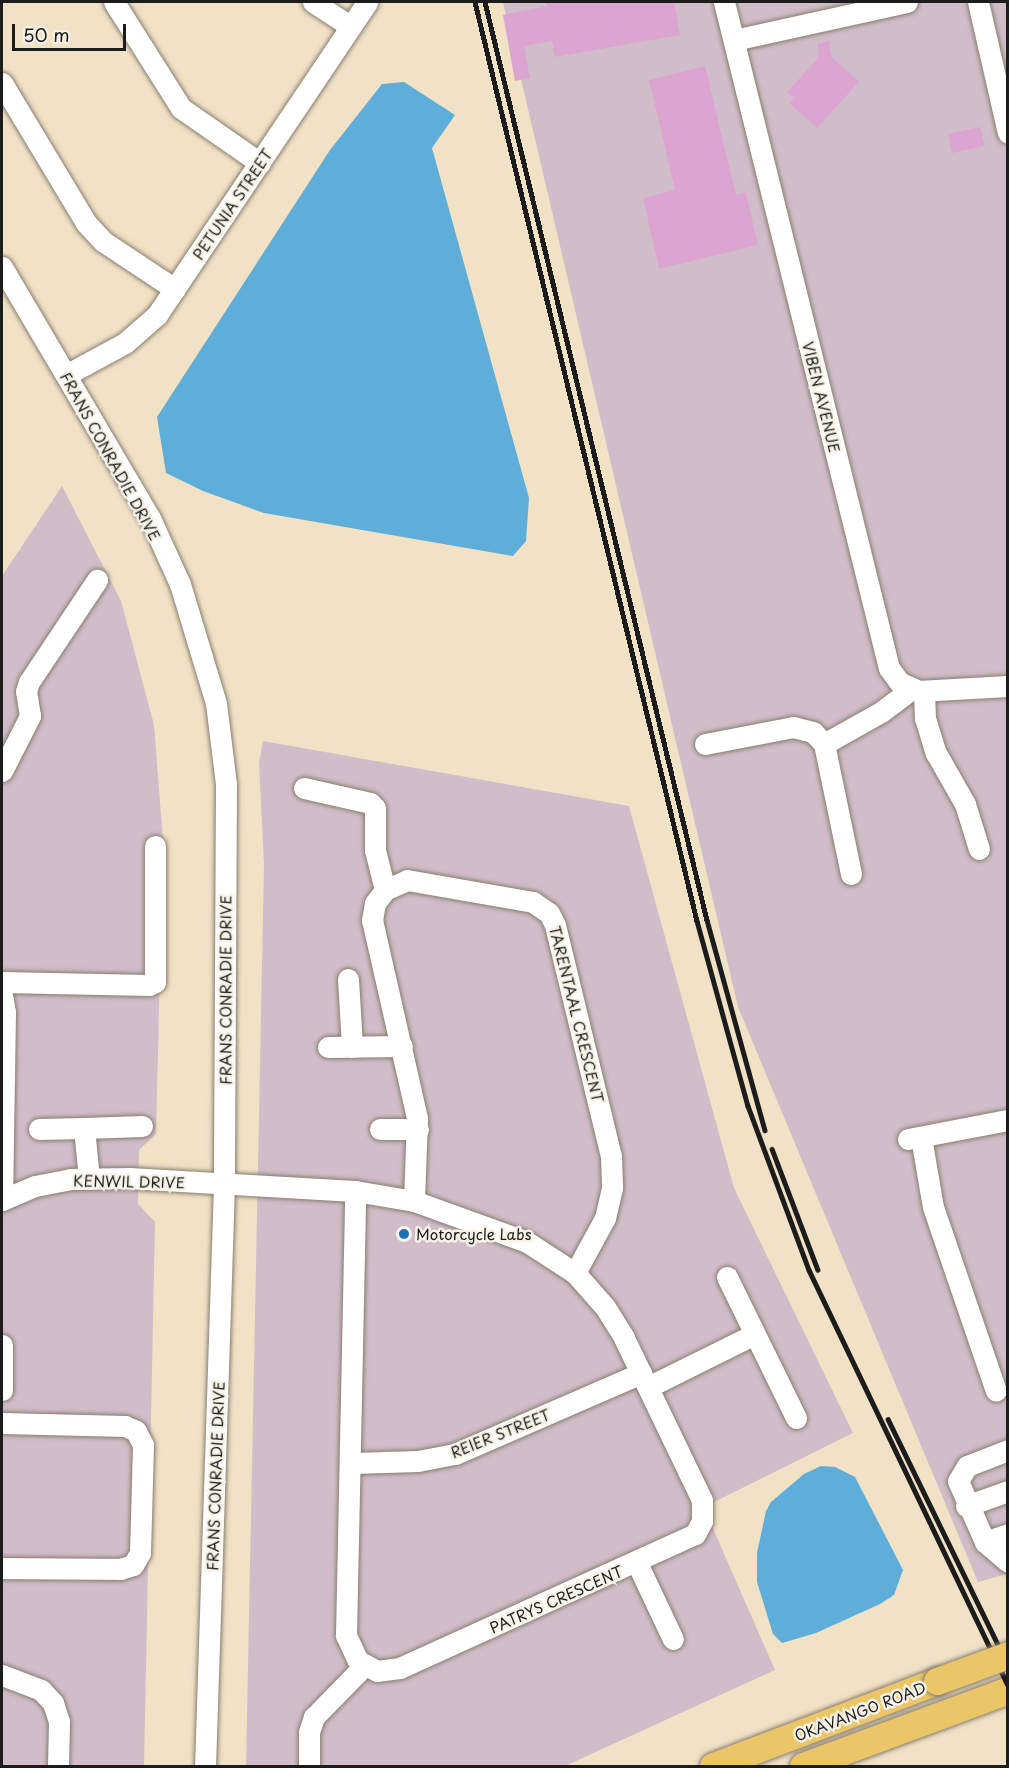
<!DOCTYPE html>
<style>
body{margin:0}
#map{position:relative;width:1009px;height:1768px;overflow:hidden;background:#f1e1c5;font-family:"Playpen Sans",sans-serif}
div>[style]{position:absolute}
[style*='--x']{left:calc(var(--x)*1px);top:calc(var(--y)*1px);width:calc(var(--w)*1px);rotate:calc(var(--a)*1deg)}
.industrial>*{inset:0;background:#d1bdc9}
.water>*{inset:0;background:#5faed9}
.building>*{inset:0;background:#dca5d1}
.roads{filter:drop-shadow(0 0 2px #867e70) drop-shadow(0 0 2px #867e70)}
.minor>*{height:21px;margin:-10.5px;padding:0 10.5px;transform-origin:10.5px;border-radius:10.5px;background:#fff}
.major>*{height:27px;margin:-13.5px;padding:0 13.5px;transform-origin:13.5px;border-radius:13.5px;background:#ebc669}
.rail>*{height:4.5px;margin:-2.25px;padding:0 2.25px;transform-origin:2.25px;border-radius:2.25px;background:#1c1c1c}
.bridges{filter:drop-shadow(0 0 2px #867e70) drop-shadow(0 0 2px #867e70)}
.major-bridge>*{height:27px;margin:-13.5px;padding:0 13.5px;transform-origin:13.5px;border-radius:13.5px;background:#ebc669}
.dots>*{width:16px;height:16px;translate:-50% -50%;box-sizing:border-box;border:3px solid #f7f3e8;border-radius:50%}
span{translate:-50% -50%;white-space:nowrap;text-align:center;line-height:1.15;-webkit-text-stroke:5px #f7f3e8;paint-order:stroke}
.street-label{font-size:15px;color:#1c1c1c}
.poi-label{font-size:15px;color:#1c1c1c}
.left{translate:0 -50%;text-align:left}
.frame{position:absolute;inset:0;border:3px solid #1c1c1c;pointer-events:none}
.scale{position:absolute;left:12px;top:24px;width:114px;height:27px;box-sizing:border-box;border:3px solid #1c1c1c;border-top:0;padding-left:8px;font-size:18px;line-height:21px;white-space:nowrap;color:#1c1c1c;-webkit-text-stroke:4px #f7f3e8;paint-order:stroke}
</style>
<div id="map">
<div class="industrial">
<i style="clip-path:polygon(503px 2px,1007px 2px,1007px 1574px,978px 1582px,738px 1007px)"></i>
<i style="clip-path:polygon(62px 486px,121px 601px,154px 725px,163px 841px,156px 1134px,139px 1150px,138px 1204px,155px 1222px,144px 1766px,2px 1766px,2px 576px)"></i>
<i style="clip-path:polygon(263px 741px,629px 806px,734px 1188px,853px 1433px,712px 1503px,711px 1524px,775px 1670px,565px 1766px,246px 1766px,264px 864px,259px 763px)"></i>
</div>
<div class="water">
<i style="clip-path:polygon(404px 82px,455px 115px,432px 148px,529px 498px,526px 541px,513px 556px,264px 513px,203px 491px,166px 473px,157px 417px,330px 150px,382px 84px)"></i>
<i style="clip-path:polygon(821px 1466px,835px 1467px,855px 1477px,903px 1570px,894px 1595px,880px 1604px,816px 1633px,782px 1643px,773px 1634px,757px 1582px,757px 1553px,766px 1511px,771px 1502px,804px 1474px)"></i>
</div>
<div class="building">
<i style="clip-path:polygon(546px 2px,674px 2px,680px 35px,555px 57px,552px 41px,524px 46px,530px 78px,515px 81px,503px 15px,547px 6px)"></i>
<i style="clip-path:polygon(829px 41px,832px 57px,859px 82px,817px 128px,789px 103px,794px 98px,787px 92px,819px 57px,817px 44px)"></i>
<i style="clip-path:polygon(705px 66px,736px 195px,746px 192px,758px 245px,659px 269px,643px 198px,675px 190px,649px 80px)"></i>
<i style="clip-path:polygon(980px 127px,985px 146px,952px 153px,948px 134px)"></i>
</div>
<div class="roads">
<div class="minor">
<i style="--x:114;--y:2;--w:125;--a:57.7"></i>
<i style="--x:181;--y:108;--w:96;--a:34.8"></i>
<i style="--x:313;--y:2;--w:44;--a:33"></i>
<i style="--x:724;--y:2;--w:686;--a:76.09"></i>
<i style="--x:889;--y:668;--w:17;--a:54"></i>
<i style="--x:899;--y:682;--w:21;--a:25"></i>
<i style="--x:918;--y:691;--w:90;--a:-3.2"></i>
<i style="--x:978;--y:2;--w:134;--a:77.1"></i>
<i style="--x:734;--y:40;--w:177;--a:-12.4"></i>
<i style="--x:2;--y:83;--w:163;--a:59"></i>
<i style="--x:86;--y:223;--w:26;--a:47"></i>
<i style="--x:104;--y:242;--w:85;--a:33.5"></i>
<i style="--x:2;--y:267;--w:291;--a:59.5"></i>
<i style="--x:150;--y:518;--w:72;--a:65.6"></i>
<i style="--x:180;--y:584;--w:124;--a:73.2"></i>
<i style="--x:216;--y:703;--w:83;--a:83"></i>
<i style="--x:226;--y:785;--w:400;--a:90.3"></i>
<i style="--x:224;--y:1185;--w:581;--a:91.87"></i>
<i style="--x:66;--y:375;--w:67;--a:-28.5"></i>
<i style="--x:125;--y:343;--w:43;--a:-41.2"></i>
<i style="--x:157;--y:315;--w:377;--a:-56.1"></i>
<i style="--x:924;--y:691;--w:27;--a:88"></i>
<i style="--x:925;--y:718;--w:37;--a:73"></i>
<i style="--x:936;--y:753;--w:59;--a:60.4"></i>
<i style="--x:965;--y:804;--w:47;--a:72.7"></i>
<i style="--x:705;--y:744;--w:90;--a:-10.9"></i>
<i style="--x:793;--y:727;--w:21;--a:14"></i>
<i style="--x:813;--y:732;--w:16;--a:47"></i>
<i style="--x:2;--y:771;--w:62;--a:-63"></i>
<i style="--x:30;--y:716;--w:25;--a:-99"></i>
<i style="--x:26;--y:691;--w:9;--a:-72"></i>
<i style="--x:29;--y:682;--w:123;--a:-56.3"></i>
<i style="--x:304;--y:788;--w:68;--a:12.8"></i>
<i style="--x:370;--y:803;--w:7;--a:45"></i>
<i style="--x:375;--y:808;--w:42;--a:90"></i>
<i style="--x:375;--y:850;--w:41;--a:76"></i>
<i style="--x:851;--y:874;--w:133;--a:-101.7"></i>
<i style="--x:824;--y:744;--w:65;--a:-29.3"></i>
<i style="--x:881;--y:712;--w:39;--a:-37"></i>
<i style="--x:348;--y:979;--w:68;--a:86.6"></i>
<i style="--x:2;--y:982;--w:147;--a:1.2"></i>
<i style="--x:149;--y:985;--w:7;--a:-27"></i>
<i style="--x:155;--y:982;--w:136;--a:-90"></i>
<i style="--x:2;--y:995;--w:17;--a:80"></i>
<i style="--x:5;--y:1012;--w:188;--a:90.9"></i>
<i style="--x:328;--y:1047;--w:74;--a:-0.8"></i>
<i style="--x:39;--y:1129;--w:45;--a:-1.3"></i>
<i style="--x:380;--y:1129;--w:38;--a:0"></i>
<i style="--x:921;--y:1137;--w:71;--a:80.3"></i>
<i style="--x:933;--y:1207;--w:194;--a:71.1"></i>
<i style="--x:908;--y:1139;--w:102;--a:-10.8"></i>
<i style="--x:89;--y:1179;--w:51;--a:-95.6"></i>
<i style="--x:84;--y:1128;--w:58;--a:-2"></i>
<i style="--x:2;--y:1200;--w:36;--a:-23"></i>
<i style="--x:35;--y:1186;--w:37;--a:-11"></i>
<i style="--x:71;--y:1179;--w:58;--a:-1"></i>
<i style="--x:129;--y:1178;--w:226;--a:3.3"></i>
<i style="--x:355;--y:1191;--w:60;--a:9.6"></i>
<i style="--x:414;--y:1201;--w:120;--a:19.9"></i>
<i style="--x:527;--y:1242;--w:57;--a:32.9"></i>
<i style="--x:575;--y:1273;--w:45;--a:48.6"></i>
<i style="--x:605;--y:1307;--w:36;--a:58"></i>
<i style="--x:624;--y:1338;--w:180;--a:64.3"></i>
<i style="--x:702;--y:1500;--w:21;--a:90"></i>
<i style="--x:702;--y:1521;--w:15;--a:118"></i>
<i style="--x:695;--y:1534;--w:324;--a:155.6"></i>
<i style="--x:400;--y:1668;--w:23;--a:173"></i>
<i style="--x:377;--y:1671;--w:21;--a:-152"></i>
<i style="--x:358;--y:1661;--w:29;--a:-115"></i>
<i style="--x:346;--y:1635;--w:444;--a:-88.8"></i>
<i style="--x:414;--y:1201;--w:83;--a:-87.9"></i>
<i style="--x:417;--y:1118;--w:203;--a:-102.8"></i>
<i style="--x:372;--y:920;--w:17;--a:-80"></i>
<i style="--x:375;--y:903;--w:16;--a:-52"></i>
<i style="--x:385;--y:890;--w:24;--a:-24"></i>
<i style="--x:407;--y:880;--w:128;--a:9.9"></i>
<i style="--x:533;--y:902;--w:19;--a:35"></i>
<i style="--x:549;--y:913;--w:13;--a:63"></i>
<i style="--x:555;--y:925;--w:238;--a:76.4"></i>
<i style="--x:611;--y:1156;--w:32;--a:88"></i>
<i style="--x:612;--y:1188;--w:31;--a:103"></i>
<i style="--x:605;--y:1218;--w:63;--a:118.6"></i>
<i style="--x:727;--y:1277;--w:157;--a:63.9"></i>
<i style="--x:2;--y:1345;--w:45;--a:90"></i>
<i style="--x:648;--y:1387;--w:119;--a:-26.4"></i>
<i style="--x:2;--y:1423;--w:123;--a:1.4"></i>
<i style="--x:125;--y:1426;--w:12;--a:24"></i>
<i style="--x:136;--y:1431;--w:16;--a:63"></i>
<i style="--x:143;--y:1445;--w:108;--a:91.6"></i>
<i style="--x:140;--y:1553;--w:14;--a:120"></i>
<i style="--x:133;--y:1565;--w:14;--a:163"></i>
<i style="--x:120;--y:1569;--w:118;--a:-179.5"></i>
<i style="--x:1008;--y:1450;--w:44;--a:158.7"></i>
<i style="--x:967;--y:1466;--w:17;--a:121"></i>
<i style="--x:958;--y:1481;--w:67;--a:66.1"></i>
<i style="--x:985;--y:1542;--w:30;--a:41"></i>
<i style="--x:352;--y:1463;--w:66;--a:-1.7"></i>
<i style="--x:418;--y:1461;--w:38;--a:-11"></i>
<i style="--x:455;--y:1454;--w:203;--a:-23.5"></i>
<i style="--x:966;--y:1506;--w:45;--a:-19.7"></i>
<i style="--x:985;--y:1542;--w:24;--a:-19"></i>
<i style="--x:637;--y:1563;--w:84;--a:64.7"></i>
<i style="--x:2;--y:1675;--w:42;--a:21"></i>
<i style="--x:41;--y:1690;--w:18;--a:47"></i>
<i style="--x:53;--y:1703;--w:20;--a:72"></i>
<i style="--x:59;--y:1722;--w:44;--a:91.3"></i>
<i style="--x:309;--y:1766;--w:34;--a:-90"></i>
<i style="--x:309;--y:1732;--w:16;--a:-72"></i>
<i style="--x:314;--y:1717;--w:71;--a:-45.6"></i>
</div>
<div class="major">
<i style="--x:713;--y:1766;--w:240;--a:-20.8"></i>
<i style="--x:803;--y:1766;--w:219;--a:-20.3"></i>
</div>
</div>
<div class="rail">
<i style="--x:475;--y:2;--w:945;--a:76.42"></i>
<i style="--x:697;--y:921;--w:192;--a:74.6"></i>
<i style="--x:748;--y:1106;--w:175;--a:69.6"></i>
<i style="--x:809;--y:1270;--w:460;--a:64.4"></i>
<i style="--x:485;--y:2;--w:944;--a:76.41"></i>
<i style="--x:707;--y:920;--w:218;--a:74.6"></i>
<i style="--x:772;--y:1149;--w:129;--a:69.2"></i>
<i style="--x:888;--y:1419;--w:274;--a:64"></i>
</div>
<div class="bridges">
<div class="major-bridge">
<i style="--x:937;--y:1681;--w:76;--a:-20.1"></i>
</div>
</div>
<div class="dots">
<i style="left:404px;top:1234px;background:#1f6fb2"></i>
</div>
<div class="street-label">
<span style="left:232px;top:204px;rotate:-56deg">PETUNIA STREET</span>
<span style="left:822px;top:397px;rotate:76deg">VIBEN AVENUE</span>
<span style="left:111px;top:456px;rotate:61deg">FRANS CONRADIE DRIVE</span>
<span style="left:225px;top:990px;rotate:-90deg">FRANS CONRADIE DRIVE</span>
<span style="left:577px;top:1014px;rotate:76deg">TARENTAAL CRESCENT</span>
<span style="left:129px;top:1181px;rotate:1deg">KENWIL DRIVE</span>
<span style="left:500px;top:1433px;rotate:-22deg">REIER STREET</span>
<span style="left:215px;top:1476px;rotate:-88deg">FRANS CONRADIE DRIVE</span>
<span style="left:556px;top:1599px;rotate:-24deg">PATRYS CRESCENT</span>
<span style="left:860px;top:1711px;rotate:-21deg">OKAVANGO ROAD</span>
</div>
<div class="poi-label">
<span class="left" style="left:416px;top:1234px">Motorcycle Labs</span>
</div>
<div class="frame"></div>
<div class="scale">50 m</div>
</div>
